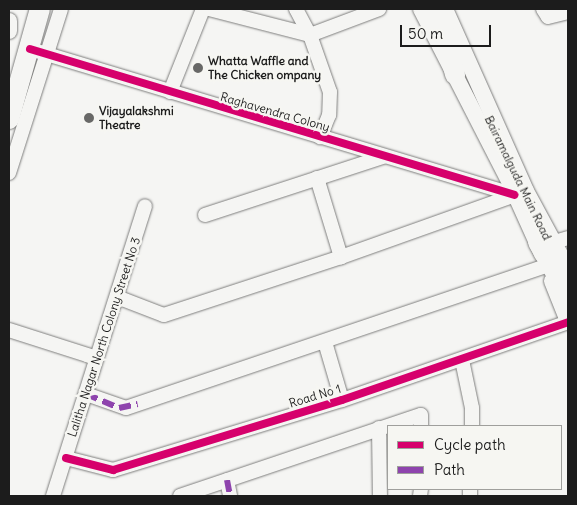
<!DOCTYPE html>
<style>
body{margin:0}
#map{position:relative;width:577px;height:505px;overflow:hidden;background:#f5f5f3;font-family:Delius,sans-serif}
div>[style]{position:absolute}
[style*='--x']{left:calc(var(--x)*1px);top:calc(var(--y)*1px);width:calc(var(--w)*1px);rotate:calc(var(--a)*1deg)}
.roads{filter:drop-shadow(0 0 1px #7e7e7d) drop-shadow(0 0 1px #7e7e7d)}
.minor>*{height:14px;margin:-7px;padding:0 7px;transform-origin:7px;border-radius:7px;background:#f5f5f3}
.major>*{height:16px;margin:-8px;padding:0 8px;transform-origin:8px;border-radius:8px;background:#f5f5f3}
.highway>*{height:20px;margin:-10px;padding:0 10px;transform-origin:10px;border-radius:10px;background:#f5f5f3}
.quiet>*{height:6px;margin-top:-3px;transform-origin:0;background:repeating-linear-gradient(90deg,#8e44ad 0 12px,transparent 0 18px)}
.cycleway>*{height:8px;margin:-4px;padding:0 4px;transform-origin:4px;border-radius:4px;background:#d6006c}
.dots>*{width:14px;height:14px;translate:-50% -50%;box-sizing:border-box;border:2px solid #f6f6f2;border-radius:50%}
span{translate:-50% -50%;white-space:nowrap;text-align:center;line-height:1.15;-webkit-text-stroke:5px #f6f6f2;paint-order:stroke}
.poi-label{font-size:12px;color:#1c1c1c;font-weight:700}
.left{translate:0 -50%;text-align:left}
.street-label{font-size:12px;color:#1c1c1c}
.frame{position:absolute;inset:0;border:10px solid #1c1c1c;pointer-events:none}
.legend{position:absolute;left:387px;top:425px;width:175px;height:65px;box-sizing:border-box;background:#f6f6f2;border:1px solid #9f9f9c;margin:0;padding:6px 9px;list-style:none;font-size:15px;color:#1c1c1c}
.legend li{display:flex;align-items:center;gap:10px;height:25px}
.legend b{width:25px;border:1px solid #9f9f9c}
.scale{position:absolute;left:400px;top:25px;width:91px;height:22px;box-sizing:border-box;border:2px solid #1c1c1c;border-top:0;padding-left:6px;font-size:15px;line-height:18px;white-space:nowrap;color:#1c1c1c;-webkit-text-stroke:4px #f6f6f2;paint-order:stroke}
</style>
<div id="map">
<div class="roads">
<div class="minor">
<i style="--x:209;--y:9;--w:104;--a:14.4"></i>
<i style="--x:310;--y:35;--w:74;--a:-20.6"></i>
<i style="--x:296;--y:9;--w:30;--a:62"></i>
<i style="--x:310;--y:35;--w:60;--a:70.7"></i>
<i style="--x:330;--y:92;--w:23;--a:92"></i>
<i style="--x:329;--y:115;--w:24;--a:112"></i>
<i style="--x:543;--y:9;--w:9;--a:58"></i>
<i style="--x:548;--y:17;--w:21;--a:-14"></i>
<i style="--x:30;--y:49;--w:506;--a:16.75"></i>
<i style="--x:170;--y:92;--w:89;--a:-68.3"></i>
<i style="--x:9;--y:173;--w:172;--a:-72.4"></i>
<i style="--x:317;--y:178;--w:83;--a:73.1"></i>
<i style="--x:205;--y:215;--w:189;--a:-18.1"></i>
<i style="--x:555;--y:242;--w:14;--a:-17"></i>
<i style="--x:117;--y:297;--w:50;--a:21"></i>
<i style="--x:164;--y:315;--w:186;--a:-18.1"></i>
<i style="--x:341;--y:257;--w:185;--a:-19.6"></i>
<i style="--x:9;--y:330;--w:92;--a:17.7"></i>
<i style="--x:325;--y:342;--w:60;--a:73.7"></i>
<i style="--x:462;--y:360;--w:49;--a:78.2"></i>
<i style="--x:472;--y:408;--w:18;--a:90"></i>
<i style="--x:86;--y:394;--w:42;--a:19.3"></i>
<i style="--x:126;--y:408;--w:442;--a:-18.7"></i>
<i style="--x:379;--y:428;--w:68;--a:89.2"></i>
<i style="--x:66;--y:458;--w:49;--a:14.3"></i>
<i style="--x:113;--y:470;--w:239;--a:-17"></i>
<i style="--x:342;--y:400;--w:239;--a:-19"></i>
<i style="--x:227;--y:480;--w:16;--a:79"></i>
<i style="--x:53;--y:496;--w:304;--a:-72.4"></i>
<i style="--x:180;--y:496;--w:254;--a:-18.6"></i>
<i style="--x:421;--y:415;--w:11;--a:90"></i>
<i style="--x:420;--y:496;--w:7;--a:-82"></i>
<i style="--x:470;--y:496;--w:7;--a:-90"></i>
</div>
<div class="major">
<i style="--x:421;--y:9;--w:198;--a:62.9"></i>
<i style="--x:511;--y:185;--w:76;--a:65.8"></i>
<i style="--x:445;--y:9;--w:199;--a:66"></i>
<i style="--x:526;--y:191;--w:89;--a:61.7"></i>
<i style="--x:9;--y:21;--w:10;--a:90"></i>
<i style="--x:552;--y:281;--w:43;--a:68.2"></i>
</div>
<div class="highway">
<i style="--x:434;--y:9;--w:21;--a:65"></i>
<i style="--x:443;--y:28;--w:48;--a:75.4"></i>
<i style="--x:9;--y:119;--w:114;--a:-74.3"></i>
<i style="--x:538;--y:242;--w:61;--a:60.5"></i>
</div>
</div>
<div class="quiet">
<i style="--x:86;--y:394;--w:36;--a:23"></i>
<i style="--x:119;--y:408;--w:19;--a:-12"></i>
<i style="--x:227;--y:480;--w:16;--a:79"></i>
</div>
<div class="cycleway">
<i style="--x:30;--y:49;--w:506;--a:16.75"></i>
<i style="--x:66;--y:458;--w:49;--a:14.3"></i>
<i style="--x:113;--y:470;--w:239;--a:-17"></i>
<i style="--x:342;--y:400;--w:239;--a:-19"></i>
</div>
<div class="dots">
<i style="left:198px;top:68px;background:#686867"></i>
<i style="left:89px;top:118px;background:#686867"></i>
</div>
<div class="poi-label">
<span class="left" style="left:208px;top:68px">Whatta Waffle and<br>The Chicken ompany</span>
<span class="left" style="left:99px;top:118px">Vijayalakshmi<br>Theatre</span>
</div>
<div class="street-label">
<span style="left:275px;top:112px;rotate:16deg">Raghavendra Colony</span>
<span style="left:518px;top:178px;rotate:64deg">Bairamalguda Main Road</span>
<span style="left:104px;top:337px;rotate:-72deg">Lalitha Nagar North Colony Street No 3</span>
<span style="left:315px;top:396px;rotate:-17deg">Road No 1</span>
</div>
<div class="frame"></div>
<ul class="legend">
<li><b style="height:6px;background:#d6006c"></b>Cycle path</li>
<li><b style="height:6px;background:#8e44ad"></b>Path</li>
</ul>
<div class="scale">50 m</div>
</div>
